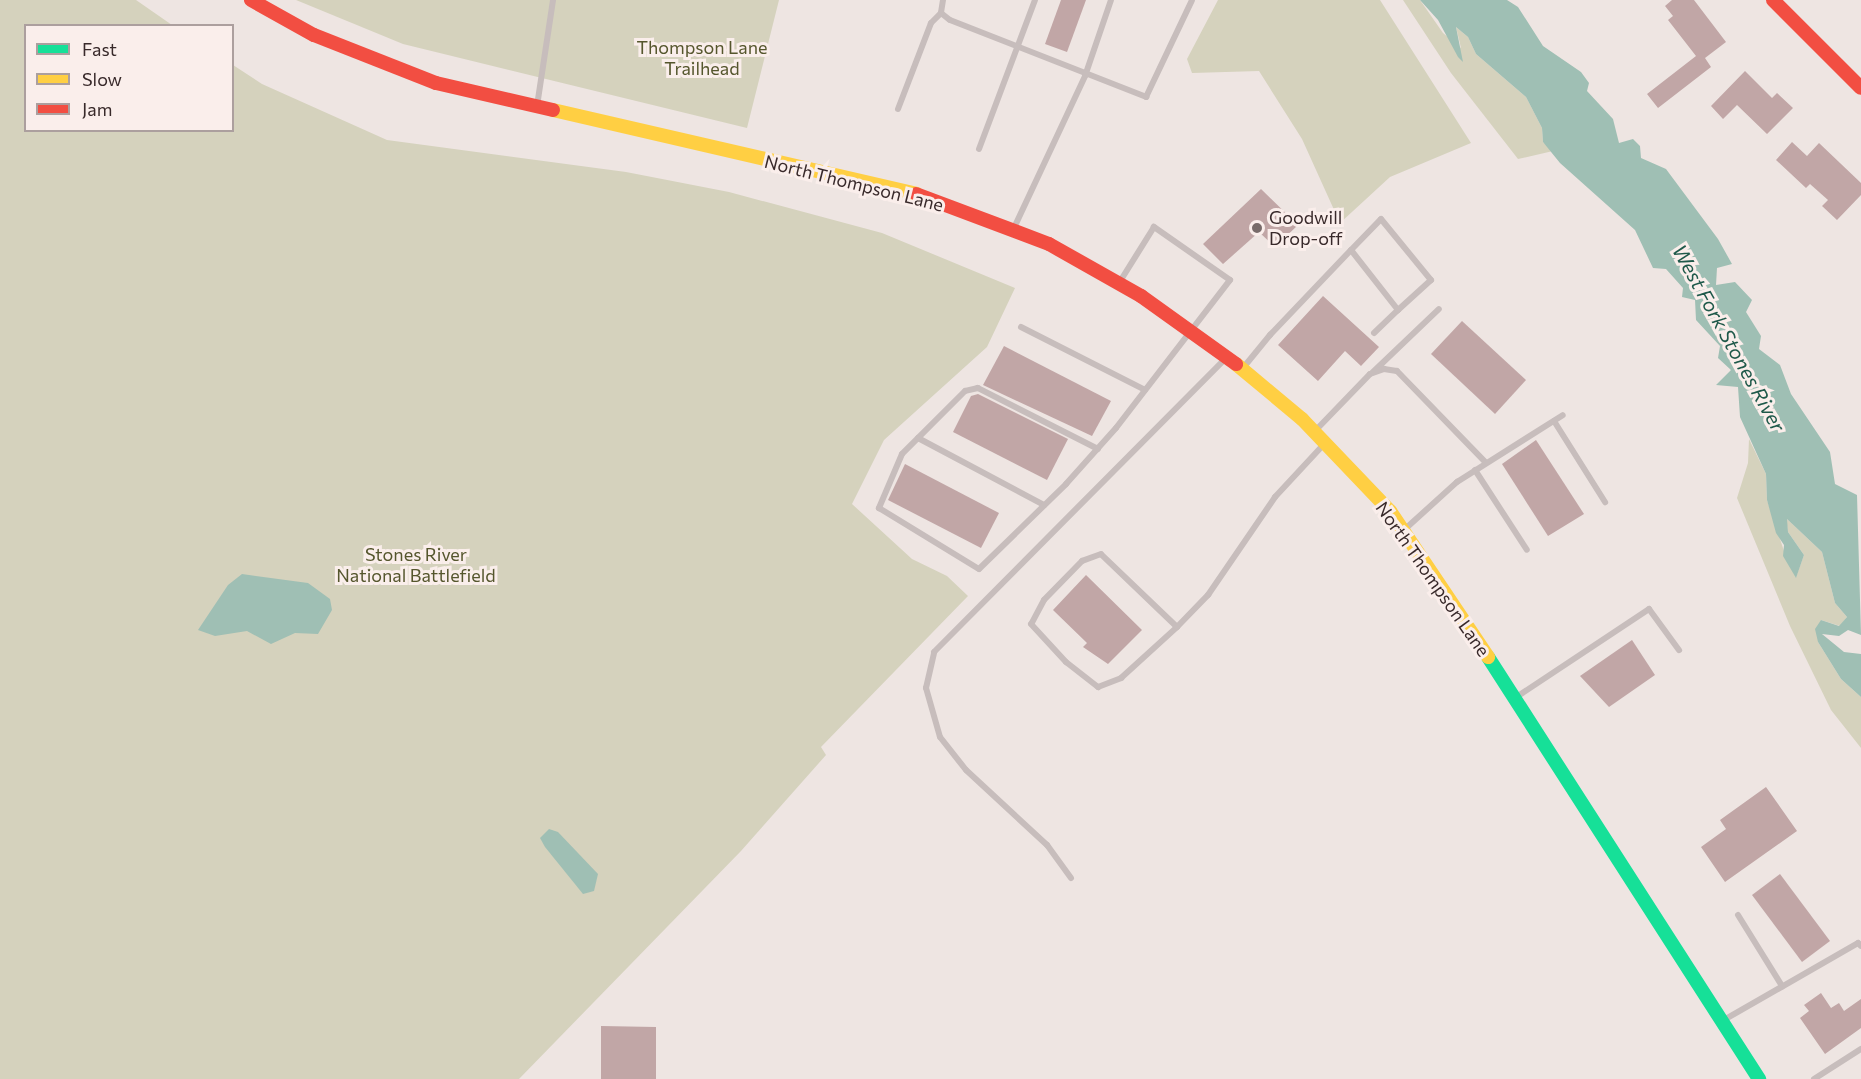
<!DOCTYPE html>
<style>
body{margin:0}
#map{position:relative;width:1861px;height:1079px;overflow:hidden;background:#eee5e2;font-family:Commissioner,sans-serif}
div>[style]{position:absolute}
[style*='--x']{left:calc(var(--x)*1px);top:calc(var(--y)*1px);width:calc(var(--w)*1px);rotate:calc(var(--a)*1deg)}
.green>*{inset:0;background:#d5d2bd}
.water>*{inset:0;background:#9fbfb4}
.building>*{inset:0;background:#c1a6a6}
.lane>*{height:6px;margin:-3px;padding:0 3px;transform-origin:3px;border-radius:3px;background:#c7bdbc}
.fast>*{height:14px;margin:-7px;padding:0 7px;transform-origin:7px;border-radius:7px;background:#16e098}
.slow>*{height:14px;margin:-7px;padding:0 7px;transform-origin:7px;border-radius:7px;background:#ffcf43}
.jam>*{height:14px;margin:-7px;padding:0 7px;transform-origin:7px;border-radius:7px;background:#f24e42}
.dots>*{width:16px;height:16px;translate:-50% -50%;box-sizing:border-box;border:3px solid #faeeeb;border-radius:50%}
span{translate:-50% -50%;white-space:nowrap;text-align:center;line-height:1.15;-webkit-text-stroke:6px #faeeeb;paint-order:stroke}
.park-label{font-size:18px;color:#55562d}
.street-label{font-size:18px;color:#38292a}
.poi-label{font-size:18px;color:#38292a}
.left{translate:0 -50%;text-align:left}
.water-label{font-size:20px;color:#1f594a;font-style:italic}
.legend{position:absolute;left:24px;top:24px;width:210px;height:108px;box-sizing:border-box;background:#faeeeb;border:2px solid #ac9f9e;margin:0;padding:8px 10px;list-style:none;font-size:18px;color:#38292a}
.legend li{display:flex;align-items:center;gap:12px;height:30px}
.legend b{width:30px;border:2px solid #ac9f9e}
</style>
<div id="map">
<div class="green">
<i style="clip-path:polygon(0 0,136px 0,172px 25px,26px 26px,26px 130px,232px 130px,233px 65px,262px 84px,387px 140px,626px 172px,729px 192px,882px 233px,1015px 288px,987px 347px,884px 440px,852px 504px,912px 559px,947px 576px,968px 596px,821px 747px,826px 755px,741px 851px,519px 1079px,0 1079px)"></i>
<i style="clip-path:polygon(296px 0,779px 0,747px 128px,403px 44px)"></i>
<i style="clip-path:polygon(1218px 0,1380px 0,1471px 143px,1390px 177px,1340px 223px,1302px 139px,1259px 71px,1192px 73px,1187px 59px)"></i>
<i style="clip-path:polygon(1403px 0,1420px 0,1443px 33px,1461px 48px,1456px 27px,1468px 37px,1476px 54px,1526px 97px,1542px 128px,1543px 142px,1553px 151px,1518px 159px,1451px 73px)"></i>
<i style="clip-path:polygon(1749px 439px,1766px 474px,1767px 500px,1788px 563px,1796px 577px,1804px 555px,1788px 532px,1786px 518px,1822px 552px,1835px 603px,1847px 617px,1840px 626px,1821px 620px,1818px 642px,1841px 679px,1861px 697px,1861px 748px,1831px 710px,1790px 626px,1737px 498px,1748px 463px)"></i>
</div>
<div class="water">
<i style="clip-path:polygon(1420px 0,1507px 0,1518px 7px,1543px 46px,1581px 72px,1589px 83px,1587px 91px,1613px 119px,1619px 143px,1633px 139px,1640px 146px,1641px 158px,1666px 169px,1718px 239px,1732px 264px,1717px 268px,1716px 285px,1735px 282px,1752px 300px,1746px 312px,1761px 336px,1759px 349px,1780px 365px,1791px 394px,1830px 452px,1835px 484px,1857px 495px,1861px 635px,1848px 630px,1839px 636px,1822px 634px,1844px 652px,1861px 654px,1861px 697px,1841px 679px,1818px 642px,1815px 629px,1821px 620px,1839px 626px,1847px 617px,1835px 603px,1822px 552px,1787px 519px,1788px 532px,1804px 555px,1796px 578px,1783px 556px,1784px 545px,1776px 533px,1767px 500px,1766px 474px,1740px 417px,1738px 387px,1716px 385px,1731px 370px,1718px 358px,1720px 346px,1696px 320px,1695px 300px,1682px 297px,1683px 288px,1666px 269px,1653px 268px,1635px 230px,1560px 163px,1543px 142px,1542px 128px,1526px 97px,1476px 54px,1468px 37px,1456px 27px,1463px 62px,1458px 57px,1438px 20px)"></i>
<i style="clip-path:polygon(242px 574px,308px 583px,330px 599px,332px 610px,318px 634px,295px 633px,271px 644px,247px 631px,215px 636px,198px 630px,228px 585px)"></i>
<i style="clip-path:polygon(549px 829px,558px 832px,598px 874px,594px 891px,583px 894px,545px 847px,540px 838px)"></i>
</div>
<div class="building">
<i style="clip-path:polygon(1061px 0,1086px 0,1067px 52px,1045px 44px)"></i>
<i style="clip-path:polygon(1672px 0,1694px 0,1726px 42px,1705px 58px,1711px 67px,1658px 108px,1647px 94px,1696px 56px,1668px 20px,1673px 16px,1665px 6px)"></i>
<i style="clip-path:polygon(1745px 71px,1772px 98px,1777px 93px,1793px 108px,1767px 134px,1737px 105px,1723px 119px,1711px 106px)"></i>
<i style="clip-path:polygon(1792px 142px,1807px 156px,1819px 143px,1861px 183px,1861px 195px,1837px 220px,1822px 206px,1828px 200px,1810px 184px,1806px 188px,1776px 160px)"></i>
<i style="clip-path:polygon(1261px 189px,1298px 225px,1275px 247px,1259px 232px,1223px 264px,1203px 244px)"></i>
<i style="clip-path:polygon(1323px 296px,1379px 347px,1361px 366px,1345px 351px,1318px 381px,1278px 345px)"></i>
<i style="clip-path:polygon(1462px 321px,1526px 380px,1495px 414px,1431px 354px)"></i>
<i style="clip-path:polygon(1004px 346px,1111px 401px,1092px 436px,983px 385px)"></i>
<i style="clip-path:polygon(978px 394px,1068px 439px,1047px 480px,953px 432px,971px 396px)"></i>
<i style="clip-path:polygon(1536px 440px,1584px 514px,1548px 536px,1502px 464px)"></i>
<i style="clip-path:polygon(905px 464px,999px 513px,981px 548px,888px 500px)"></i>
<i style="clip-path:polygon(1086px 575px,1142px 630px,1108px 664px,1083px 647px,1087px 643px,1053px 610px)"></i>
<i style="clip-path:polygon(1632px 640px,1655px 675px,1609px 707px,1580px 676px)"></i>
<i style="clip-path:polygon(1766px 787px,1797px 831px,1725px 882px,1701px 847px,1726px 829px,1720px 820px)"></i>
<i style="clip-path:polygon(1780px 874px,1830px 941px,1802px 962px,1752px 895px)"></i>
<i style="clip-path:polygon(1821px 993px,1831px 1008px,1839px 1003px,1844px 1011px,1861px 999px,1861px 1028px,1825px 1054px,1800px 1018px,1809px 1011px,1804px 1005px)"></i>
<i style="clip-path:polygon(601px 1026px,656px 1027px,656px 1079px,601px 1079px)"></i>
</div>
<div class="lane">
<i style="--x:943;--y:0;--w:13;--a:99"></i>
<i style="--x:941;--y:13;--w:11;--a:38"></i>
<i style="--x:950;--y:20;--w:211;--a:21.4"></i>
<i style="--x:1146;--y:97;--w:107;--a:-64.6"></i>
<i style="--x:537;--y:106;--w:107;--a:-81.4"></i>
<i style="--x:898;--y:109;--w:92;--a:-69"></i>
<i style="--x:931;--y:23;--w:14;--a:-45"></i>
<i style="--x:979;--y:149;--w:159;--a:-69.4"></i>
<i style="--x:1013;--y:230;--w:170;--a:-64.9"></i>
<i style="--x:1085;--y:76;--w:80;--a:-71.1"></i>
<i style="--x:1021;--y:327;--w:139;--a:26.9"></i>
<i style="--x:1374;--y:333;--w:33;--a:-44"></i>
<i style="--x:1243;--y:368;--w:43;--a:-50.7"></i>
<i style="--x:1270;--y:335;--w:117;--a:-46.4"></i>
<i style="--x:1351;--y:250;--w:43;--a:-45.9"></i>
<i style="--x:1381;--y:219;--w:79;--a:50.7"></i>
<i style="--x:1431;--y:280;--w:45;--a:137.7"></i>
<i style="--x:1398;--y:310;--w:76;--a:-128.1"></i>
<i style="--x:1373;--y:372;--w:91;--a:-43.7"></i>
<i style="--x:1554;--y:421;--w:96;--a:57.8"></i>
<i style="--x:1315;--y:431;--w:79;--a:-46"></i>
<i style="--x:1370;--y:374;--w:15;--a:-20"></i>
<i style="--x:1384;--y:369;--w:13;--a:9"></i>
<i style="--x:1397;--y:371;--w:128;--a:45.9"></i>
<i style="--x:918;--y:438;--w:143;--a:28"></i>
<i style="--x:1098;--y:449;--w:135;--a:-153.1"></i>
<i style="--x:978;--y:388;--w:13;--a:167"></i>
<i style="--x:965;--y:391;--w:89;--a:135"></i>
<i style="--x:902;--y:454;--w:59;--a:113.1"></i>
<i style="--x:879;--y:508;--w:117;--a:31.4"></i>
<i style="--x:979;--y:569;--w:122;--a:-44.3"></i>
<i style="--x:1066;--y:484;--w:75;--a:-48.2"></i>
<i style="--x:1116;--y:428;--w:187;--a:-52.4"></i>
<i style="--x:1230;--y:280;--w:93;--a:-145.1"></i>
<i style="--x:1154;--y:227;--w:66;--a:122"></i>
<i style="--x:1475;--y:470;--w:95;--a:57"></i>
<i style="--x:1404;--y:530;--w:72;--a:-42.2"></i>
<i style="--x:1457;--y:482;--w:125;--a:-32.3"></i>
<i style="--x:1177;--y:627;--w:105;--a:-136.2"></i>
<i style="--x:1101;--y:554;--w:20;--a:160"></i>
<i style="--x:1082;--y:561;--w:54;--a:134.3"></i>
<i style="--x:1044;--y:600;--w:27;--a:118"></i>
<i style="--x:1031;--y:624;--w:52;--a:47.4"></i>
<i style="--x:1066;--y:662;--w:41;--a:38"></i>
<i style="--x:1098;--y:687;--w:25;--a:-21"></i>
<i style="--x:1121;--y:678;--w:76;--a:-42.3"></i>
<i style="--x:1177;--y:627;--w:45;--a:-45.9"></i>
<i style="--x:1208;--y:595;--w:119;--a:-55.6"></i>
<i style="--x:1275;--y:497;--w:74;--a:-47.2"></i>
<i style="--x:1515;--y:698;--w:161;--a:-33.6"></i>
<i style="--x:1649;--y:609;--w:51;--a:53.8"></i>
<i style="--x:1071;--y:878;--w:41;--a:-126"></i>
<i style="--x:1047;--y:845;--w:110;--a:-137.2"></i>
<i style="--x:966;--y:770;--w:42;--a:-128.2"></i>
<i style="--x:940;--y:737;--w:51;--a:-105.9"></i>
<i style="--x:926;--y:688;--w:37;--a:-77"></i>
<i style="--x:934;--y:652;--w:416;--a:-45.2"></i>
<i style="--x:1738;--y:915;--w:84;--a:58.2"></i>
<i style="--x:1722;--y:1021;--w:157;--a:-29.8"></i>
<i style="--x:1858;--y:943;--w:4;--a:45"></i>
<i style="--x:1814;--y:1079;--w:56;--a:-32.6"></i>
</div>
<div class="fast">
<i style="--x:1488;--y:657;--w:502;--a:57.29"></i>
</div>
<div class="slow">
<i style="--x:553;--y:110;--w:373;--a:13"></i>
<i style="--x:1236;--y:364;--w:86;--a:39.8"></i>
<i style="--x:1302;--y:419;--w:127;--a:46.3"></i>
<i style="--x:1390;--y:511;--w:176;--a:56.1"></i>
</div>
<div class="jam">
<i style="--x:251;--y:0;--w:72;--a:29.1"></i>
<i style="--x:314;--y:35;--w:131;--a:21.5"></i>
<i style="--x:436;--y:83;--w:120;--a:13"></i>
<i style="--x:1773;--y:0;--w:124;--a:45"></i>
<i style="--x:916;--y:194;--w:142;--a:20.6"></i>
<i style="--x:1049;--y:244;--w:106;--a:29.5"></i>
<i style="--x:1141;--y:296;--w:117;--a:35.6"></i>
</div>
<div class="dots">
<i style="left:1257px;top:228px;background:#786b6a"></i>
</div>
<div class="park-label">
<span style="left:702px;top:58px">Thompson Lane<br>Trailhead</span>
<span style="left:416px;top:565px">Stones River<br>National Battlefield</span>
</div>
<div class="street-label">
<span style="left:854px;top:183px;rotate:14deg">North Thompson Lane</span>
<span style="left:1433px;top:579px;rotate:55deg">North Thompson Lane</span>
</div>
<div class="poi-label">
<span class="left" style="left:1269px;top:228px">Goodwill<br>Drop-off</span>
</div>
<div class="water-label">
<span style="left:1729px;top:338px;rotate:61deg">West Fork Stones River</span>
</div>
<ul class="legend">
<li><b style="height:8px;background:#16e098"></b>Fast</li>
<li><b style="height:8px;background:#ffcf43"></b>Slow</li>
<li><b style="height:8px;background:#f24e42"></b>Jam</li>
</ul>
</div>
